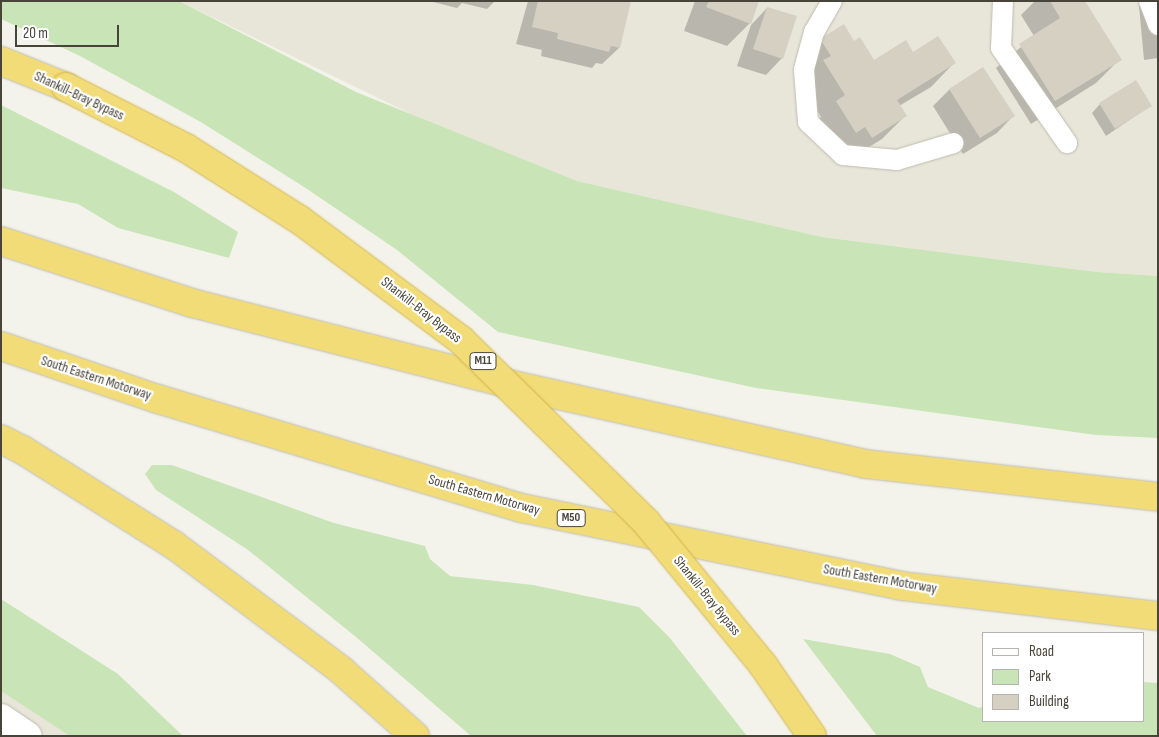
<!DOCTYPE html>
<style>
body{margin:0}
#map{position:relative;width:1159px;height:737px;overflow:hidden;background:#f4f3eb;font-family:"Sofia Sans Condensed",sans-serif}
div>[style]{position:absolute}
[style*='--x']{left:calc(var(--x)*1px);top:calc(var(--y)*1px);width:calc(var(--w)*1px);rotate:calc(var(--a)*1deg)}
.residential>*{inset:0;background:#e8e5d9}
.green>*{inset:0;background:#c9e5b7}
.shadow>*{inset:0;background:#0003}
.building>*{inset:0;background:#d5d0c1}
.roads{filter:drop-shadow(0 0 1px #bfbcae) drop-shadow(0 0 1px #bfbcae)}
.service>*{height:20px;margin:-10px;padding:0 10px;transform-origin:10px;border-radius:10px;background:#fff}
.minor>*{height:28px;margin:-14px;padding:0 14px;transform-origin:14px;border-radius:14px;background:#fff}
.motorway>*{height:28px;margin:-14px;padding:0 14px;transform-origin:14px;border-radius:14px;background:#f2dc78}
.bridges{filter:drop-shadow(0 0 1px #d1b448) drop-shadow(0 0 1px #d1b448)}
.motorway-bridge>*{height:28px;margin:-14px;padding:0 14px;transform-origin:14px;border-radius:14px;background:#f2dc78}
span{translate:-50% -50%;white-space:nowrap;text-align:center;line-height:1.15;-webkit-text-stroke:4.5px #fff;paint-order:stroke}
.shield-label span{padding:1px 4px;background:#fff;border:1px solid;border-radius:4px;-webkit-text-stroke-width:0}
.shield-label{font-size:12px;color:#484439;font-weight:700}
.street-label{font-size:14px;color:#484439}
.frame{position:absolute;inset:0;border:2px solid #484439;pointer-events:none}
.legend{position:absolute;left:982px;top:632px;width:162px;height:90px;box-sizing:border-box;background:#fff;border:1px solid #b6b4b0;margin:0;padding:6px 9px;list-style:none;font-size:15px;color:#484439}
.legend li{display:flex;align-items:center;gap:10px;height:25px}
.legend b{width:25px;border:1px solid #b6b4b0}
.scale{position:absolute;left:15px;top:25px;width:104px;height:22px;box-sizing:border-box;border:2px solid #484439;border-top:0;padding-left:6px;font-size:15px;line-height:18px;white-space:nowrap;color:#484439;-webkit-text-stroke:4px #fff;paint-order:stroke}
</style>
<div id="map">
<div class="residential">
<i style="clip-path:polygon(179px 1px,1158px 1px,1158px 276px,1097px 272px,822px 237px,577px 181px,444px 130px)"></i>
<i style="clip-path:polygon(1px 686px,71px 736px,1px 736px)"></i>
</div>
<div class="green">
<i style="clip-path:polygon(1px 1px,179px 1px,356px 92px,577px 181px,822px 237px,1097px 272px,1158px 276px,1158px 438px,1096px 435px,756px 388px,498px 332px,397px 250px,304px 187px,199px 121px,80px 56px,1px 19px)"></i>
<i style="clip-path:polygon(1px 105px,174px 192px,238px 232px,229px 258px,118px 228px,78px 204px,1px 188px)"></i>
<i style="clip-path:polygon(152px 465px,172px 465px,334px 523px,425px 546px,430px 559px,450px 576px,533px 585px,639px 607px,670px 638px,747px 736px,471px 736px,356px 637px,248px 550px,156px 490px,145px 474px)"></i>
<i style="clip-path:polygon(1px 599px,118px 674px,183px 736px,70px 736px,1px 691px)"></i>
<i style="clip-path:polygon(803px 639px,890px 654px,920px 667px,928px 687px,979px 708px,983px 706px,983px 721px,1143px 721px,1143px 682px,1158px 683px,1158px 736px,877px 736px)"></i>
</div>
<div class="shadow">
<i style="clip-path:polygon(429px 1px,495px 1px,487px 9px,462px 3px,457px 8px)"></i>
<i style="clip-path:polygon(528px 1px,636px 1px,630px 1px,619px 48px,602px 64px,596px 63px,592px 68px,541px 56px,542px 50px,516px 44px)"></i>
<i style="clip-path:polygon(695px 1px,758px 1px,750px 23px,727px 46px,684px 31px)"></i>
<i style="clip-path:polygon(1035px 1px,1083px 1px,1120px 59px,1096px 83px,1031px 124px,996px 68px,1034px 36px,1021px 15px)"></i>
<i style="clip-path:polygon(1144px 1px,1158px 1px,1158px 58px,1144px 60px,1139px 6px)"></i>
<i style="clip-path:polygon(767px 8px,782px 58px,766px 75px,737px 66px,751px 25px)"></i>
<i style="clip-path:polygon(821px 40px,854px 42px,874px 61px,913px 54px,954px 63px,931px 87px,899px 106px,905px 116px,882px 139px,848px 160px,813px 125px,821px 117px,801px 85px)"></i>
<i style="clip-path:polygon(983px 69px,1013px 116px,997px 133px,963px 154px,933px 106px,949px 90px)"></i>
<i style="clip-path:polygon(1100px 104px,1150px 106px,1106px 136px,1092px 113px)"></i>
</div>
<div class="building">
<i style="clip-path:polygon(538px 1px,631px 1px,620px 48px,611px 46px,609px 52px,557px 39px,558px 33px,532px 27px)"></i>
<i style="clip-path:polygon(709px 1px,759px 1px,751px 24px,706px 7px)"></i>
<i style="clip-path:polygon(1050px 1px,1085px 1px,1122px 60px,1055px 101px,1019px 44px,1060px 18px)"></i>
<i style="clip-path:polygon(767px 7px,797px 16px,783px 59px,753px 49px)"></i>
<i style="clip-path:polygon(844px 24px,854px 41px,860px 37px,874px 60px,906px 40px,913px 52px,938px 36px,956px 63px,897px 100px,907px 116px,872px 138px,865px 127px,856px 133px,836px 101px,845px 95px,823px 60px,831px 56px,820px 39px)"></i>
<i style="clip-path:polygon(983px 67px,1015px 116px,980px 138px,949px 89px)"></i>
<i style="clip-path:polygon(1136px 80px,1152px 106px,1115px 129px,1099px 103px)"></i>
</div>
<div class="roads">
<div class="service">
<i style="--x:832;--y:1;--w:36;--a:120"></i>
<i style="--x:814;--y:32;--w:39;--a:105"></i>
<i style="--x:804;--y:70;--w:52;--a:85.6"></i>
<i style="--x:808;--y:122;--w:48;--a:43.3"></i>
<i style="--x:843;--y:155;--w:54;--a:5.3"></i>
<i style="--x:897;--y:160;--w:59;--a:-16.6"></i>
<i style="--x:1003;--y:1;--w:47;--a:92.4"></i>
<i style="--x:1001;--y:48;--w:116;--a:55.2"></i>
<i style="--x:1149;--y:1;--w:26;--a:69"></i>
</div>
<div class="minor">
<i style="--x:1;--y:718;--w:32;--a:34"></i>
</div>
<div class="motorway">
<i style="--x:1;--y:61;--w:70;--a:21.8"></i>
<i style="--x:1;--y:241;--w:201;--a:18"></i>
<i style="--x:192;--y:303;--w:331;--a:14.3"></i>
<i style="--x:513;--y:385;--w:361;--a:12.6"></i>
<i style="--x:865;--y:464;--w:295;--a:6.4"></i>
<i style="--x:1;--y:346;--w:166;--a:18.7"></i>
<i style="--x:158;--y:399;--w:380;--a:16.7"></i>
<i style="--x:522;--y:508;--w:388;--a:11.6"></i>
<i style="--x:902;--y:586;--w:258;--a:6.7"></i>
<i style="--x:1;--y:439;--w:25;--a:27"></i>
<i style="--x:23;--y:450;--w:178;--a:32.2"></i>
<i style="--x:174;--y:545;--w:209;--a:36.8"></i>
<i style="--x:341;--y:670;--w:99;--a:41.7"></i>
</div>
</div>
<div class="bridges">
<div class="motorway-bridge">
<i style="--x:66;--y:87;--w:135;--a:26.9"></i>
<i style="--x:186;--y:148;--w:135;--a:32.3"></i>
<i style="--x:300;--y:220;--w:201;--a:36.7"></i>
<i style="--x:461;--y:340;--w:260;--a:44.5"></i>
<i style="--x:646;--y:522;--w:185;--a:50.7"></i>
<i style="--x:763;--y:665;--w:86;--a:55.4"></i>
</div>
</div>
<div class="shield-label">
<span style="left:483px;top:361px">M11</span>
<span style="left:571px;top:518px">M50</span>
</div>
<div class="street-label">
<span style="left:79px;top:96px;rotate:25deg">Shankill-Bray Bypass</span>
<span style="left:421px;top:310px;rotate:38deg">Shankill-Bray Bypass</span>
<span style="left:96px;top:378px;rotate:18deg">South Eastern Motorway</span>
<span style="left:484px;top:495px;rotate:16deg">South Eastern Motorway</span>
<span style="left:880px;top:579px;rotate:10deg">South Eastern Motorway</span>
<span style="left:707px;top:596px;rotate:51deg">Shankill-Bray Bypass</span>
</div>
<div class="frame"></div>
<ul class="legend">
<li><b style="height:6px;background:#fff"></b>Road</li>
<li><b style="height:14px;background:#c9e5b7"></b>Park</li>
<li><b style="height:14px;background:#d5d0c1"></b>Building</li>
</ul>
<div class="scale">20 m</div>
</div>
